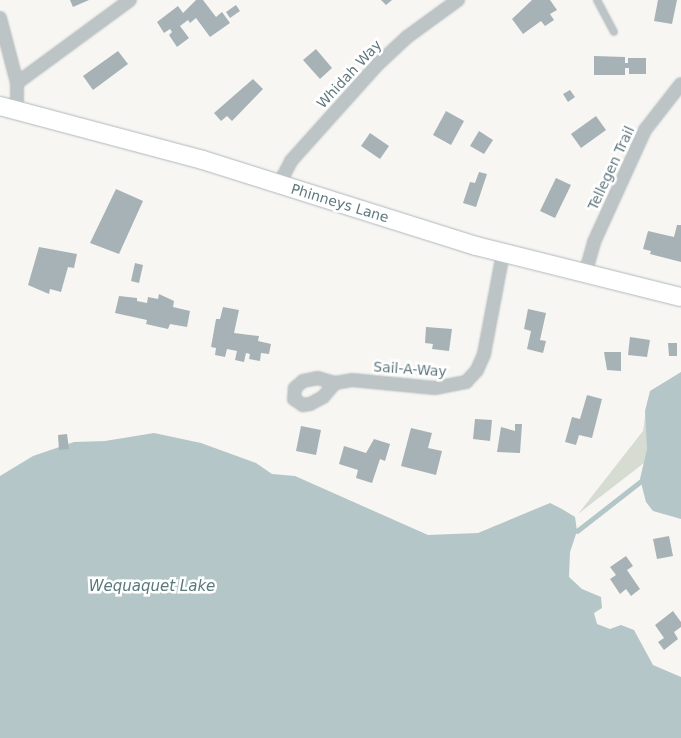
<!DOCTYPE html>
<style>
body{margin:0}
#map{position:relative;width:681px;height:738px;overflow:hidden;background:#f7f6f3;font-family:"DejaVu Sans",sans-serif}
div>[style]{position:absolute}
[style*='--x']{left:calc(var(--x)*1px);top:calc(var(--y)*1px);width:calc(var(--w)*1px);rotate:calc(var(--a)*1deg)}
.green>*{inset:0;background:#d7dcd2}
.water>*{inset:0;background:#b4c6c7}
.stream>*{height:4.5px;margin:-2.25px;padding:0 2.25px;transform-origin:2.25px;border-radius:2.25px;background:#b4c6c7}
.building>*{inset:0;background:#a6b2b5}
.roads{filter:drop-shadow(0 0 1px #afb8bb) drop-shadow(0 0 1px #afb8bb)}
.lane>*{height:6px;margin:-3px;padding:0 3px;transform-origin:3px;border-radius:3px;background:#bdc4c6}
.street>*{height:12px;margin:-6px;padding:0 6px;transform-origin:6px;border-radius:6px;background:#bdc4c6}
.secondary>*{height:18px;margin:-9px;padding:0 9px;transform-origin:9px;border-radius:9px;background:#fff}
span{translate:-50% -50%;white-space:nowrap;text-align:center;line-height:1.15;-webkit-text-stroke:5px #fff;paint-order:stroke}
.street-label{font-size:14px;color:#60787f}
.water-label{font-size:15px;color:#5a787b;font-style:italic}
</style>
<div id="map">
<div class="green">
<i style="clip-path:polygon(646px 411px,657px 453px,578px 514px,643px 431px)"></i>
</div>
<div class="water">
<i style="clip-path:polygon(681px 372px,681px 519px,653px 511px,646px 502px,640px 479px,647px 449px,645px 411px,650px 391px)"></i>
<i style="clip-path:polygon(154px 433px,201px 443px,256px 463px,272px 474px,295px 476px,428px 535px,478px 533px,550px 503px,562px 509px,575px 517px,577px 531px,570px 552px,569px 577px,582px 589px,601px 597px,602px 608px,594px 613px,597px 624px,610px 629px,621px 625px,634px 630px,653px 665px,681px 677px,681px 738px,0 738px,0 476px,33px 456px,74px 442px,105px 441px)"></i>
</div>
<div class="stream">
<i style="--x:577;--y:531;--w:86;--a:-37.9"></i>
</div>
<div class="building">
<i style="clip-path:polygon(70px 0,89px 0,73px 7px)"></i>
<i style="clip-path:polygon(196px 0,203px 0,216px 17px,222px 12px,230px 23px,210px 37px,196px 18px,190px 23px,188px 20px,180px 26px,189px 38px,177px 47px,169px 35px,172px 32px,170px 29px,164px 33px,157px 22px,178px 6px,183px 13px)"></i>
<i style="clip-path:polygon(381px 0,392px 0,386px 5px)"></i>
<i style="clip-path:polygon(532px 0,550px 0,557px 10px,550px 14px,554px 20px,545px 26px,541px 21px,523px 34px,512px 19px)"></i>
<i style="clip-path:polygon(658px 0,677px 0,672px 24px,654px 21px)"></i>
<i style="clip-path:polygon(236px 5px,240px 11px,230px 18px,226px 12px)"></i>
<i style="clip-path:polygon(316px 49px,332px 68px,320px 79px,303px 60px)"></i>
<i style="clip-path:polygon(118px 51px,128px 64px,93px 90px,83px 76px)"></i>
<i style="clip-path:polygon(594px 56px,625px 57px,625px 63px,628px 63px,628px 58px,646px 58px,646px 74px,629px 74px,629px 68px,625px 68px,625px 75px,594px 75px)"></i>
<i style="clip-path:polygon(253px 79px,263px 89px,232px 121px,227px 116px,221px 121px,214px 113px)"></i>
<i style="clip-path:polygon(570px 90px,575px 97px,568px 102px,563px 94px)"></i>
<i style="clip-path:polygon(446px 111px,464px 121px,451px 145px,433px 135px)"></i>
<i style="clip-path:polygon(596px 116px,606px 130px,581px 148px,571px 134px)"></i>
<i style="clip-path:polygon(479px 131px,493px 140px,484px 154px,470px 146px)"></i>
<i style="clip-path:polygon(370px 133px,389px 146px,380px 159px,361px 146px)"></i>
<i style="clip-path:polygon(479px 172px,487px 174px,476px 207px,463px 203px,470px 182px,475px 183px)"></i>
<i style="clip-path:polygon(556px 178px,571px 185px,555px 218px,540px 211px)"></i>
<i style="clip-path:polygon(116px 189px,143px 201px,119px 254px,90px 243px)"></i>
<i style="clip-path:polygon(677px 225px,681px 225px,681px 262px,650px 254px,651px 251px,643px 249px,648px 231px,674px 237px)"></i>
<i style="clip-path:polygon(39px 247px,77px 254px,74px 268px,68px 267px,61px 292px,50px 289px,49px 294px,28px 285px)"></i>
<i style="clip-path:polygon(135px 263px,143px 265px,139px 283px,131px 281px)"></i>
<i style="clip-path:polygon(159px 294px,174px 301px,173px 307px,190px 311px,187px 327px,170px 324px,168px 329px,146px 324px,147px 320px,115px 313px,119px 296px,137px 298px,137px 301px,147px 303px,148px 297px,158px 299px)"></i>
<i style="clip-path:polygon(223px 307px,239px 310px,234px 333px,259px 336px,258px 341px,271px 344px,269px 354px,261px 353px,260px 361px,249px 359px,250px 354px,246px 353px,244px 362px,235px 360px,237px 351px,227px 349px,225px 357px,215px 355px,216px 348px,211px 347px,216px 319px,220px 319px)"></i>
<i style="clip-path:polygon(528px 309px,546px 313px,540px 340px,546px 341px,543px 353px,527px 349px,531px 331px,524px 329px)"></i>
<i style="clip-path:polygon(426px 327px,452px 329px,449px 351px,432px 349px,433px 344px,425px 343px)"></i>
<i style="clip-path:polygon(630px 337px,650px 340px,647px 357px,628px 355px)"></i>
<i style="clip-path:polygon(668px 343px,677px 343px,677px 356px,669px 356px)"></i>
<i style="clip-path:polygon(604px 352px,621px 352px,621px 371px,607px 370px)"></i>
<i style="clip-path:polygon(587px 395px,602px 399px,592px 438px,579px 435px,576px 445px,565px 442px,572px 417px,580px 419px)"></i>
<i style="clip-path:polygon(475px 419px,492px 420px,490px 441px,473px 439px)"></i>
<i style="clip-path:polygon(515px 424px,522px 424px,520px 453px,497px 452px,501px 427px,515px 431px)"></i>
<i style="clip-path:polygon(301px 426px,321px 430px,316px 455px,296px 451px)"></i>
<i style="clip-path:polygon(411px 428px,432px 433px,428px 448px,442px 451px,436px 475px,401px 466px)"></i>
<i style="clip-path:polygon(67px 434px,69px 449px,59px 450px,58px 435px)"></i>
<i style="clip-path:polygon(374px 439px,390px 444px,385px 461px,380px 459px,372px 483px,356px 478px,358px 470px,339px 464px,344px 446px,366px 453px)"></i>
<i style="clip-path:polygon(669px 536px,673px 556px,657px 559px,653px 539px)"></i>
<i style="clip-path:polygon(626px 556px,633px 566px,627px 570px,640px 589px,631px 596px,626px 589px,620px 594px,610px 579px,616px 575px,610px 567px)"></i>
<i style="clip-path:polygon(673px 611px,681px 622px,681px 627px,674px 632px,678px 639px,664px 650px,658px 642px,664px 638px,655px 625px)"></i>
</div>
<div class="roads">
<div class="lane">
<i style="--x:597;--y:0;--w:36;--a:62"></i>
</div>
<div class="street">
<i style="--x:0;--y:18;--w:67;--a:75.3"></i>
<i style="--x:17;--y:83;--w:27;--a:90"></i>
<i style="--x:17;--y:83;--w:140;--a:-36.3"></i>
<i style="--x:279;--y:184;--w:26;--a:-62"></i>
<i style="--x:291;--y:161;--w:129;--a:-48.1"></i>
<i style="--x:377;--y:65;--w:41;--a:-43"></i>
<i style="--x:407;--y:37;--w:63;--a:-36"></i>
<i style="--x:585;--y:274;--w:33;--a:-74"></i>
<i style="--x:594;--y:242;--w:123;--a:-65.5"></i>
<i style="--x:645;--y:130;--w:58;--a:-52"></i>
<i style="--x:335;--y:383;--w:18;--a:-164"></i>
<i style="--x:318;--y:378;--w:15;--a:169"></i>
<i style="--x:303;--y:381;--w:11;--a:139"></i>
<i style="--x:295;--y:388;--w:11;--a:95"></i>
<i style="--x:294;--y:399;--w:11;--a:34"></i>
<i style="--x:303;--y:405;--w:7;--a:-8"></i>
<i style="--x:310;--y:404;--w:15;--a:-28"></i>
<i style="--x:323;--y:397;--w:18;--a:-49"></i>
<i style="--x:335;--y:383;--w:17;--a:-10"></i>
<i style="--x:352;--y:380;--w:83;--a:5.5"></i>
<i style="--x:435;--y:388;--w:32;--a:-11"></i>
<i style="--x:466;--y:382;--w:16;--a:-47"></i>
<i style="--x:477;--y:370;--w:17;--a:-66"></i>
<i style="--x:484;--y:354;--w:103;--a:-79.3"></i>
</div>
<div class="secondary">
<i style="--x:0;--y:106;--w:210;--a:14.9"></i>
<i style="--x:203;--y:160;--w:286;--a:17.5"></i>
<i style="--x:476;--y:246;--w:211;--a:14"></i>
</div>
</div>
<div class="street-label">
<span style="left:349px;top:74px;rotate:-47deg">Whidah Way</span>
<span style="left:611px;top:168px;rotate:-65deg">Tellegen Trail</span>
<span style="left:340px;top:203px;rotate:17deg">Phinneys Lane</span>
<span style="left:410px;top:369px;rotate:4deg">Sail-A-Way</span>
</div>
<div class="water-label">
<span style="left:152px;top:587px">Wequaquet Lake</span>
</div>
</div>
